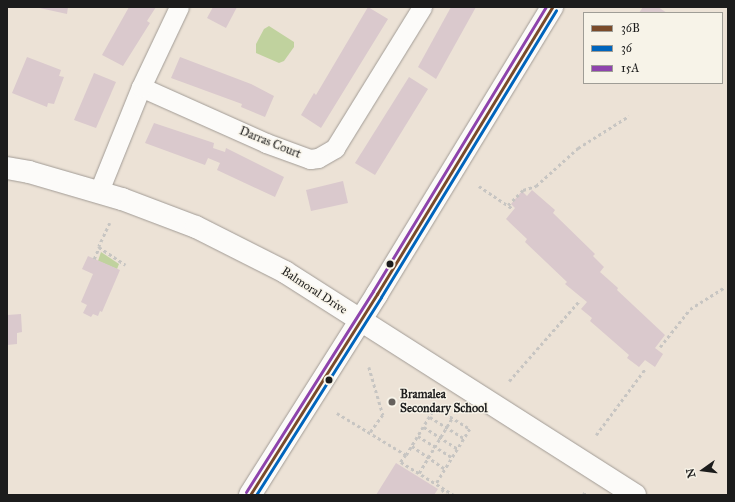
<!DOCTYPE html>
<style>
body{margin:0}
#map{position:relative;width:735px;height:502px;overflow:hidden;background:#ece2d6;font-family:"IM FELL Great Primer",serif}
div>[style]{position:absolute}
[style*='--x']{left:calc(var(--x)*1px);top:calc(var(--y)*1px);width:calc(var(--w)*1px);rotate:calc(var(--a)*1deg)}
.green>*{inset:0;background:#c0d29e}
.building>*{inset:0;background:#dac9cd}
.path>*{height:2.5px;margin-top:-1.25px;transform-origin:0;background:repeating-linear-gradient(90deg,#c7c5c2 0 3px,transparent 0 6px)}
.roads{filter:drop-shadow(0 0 1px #a19b95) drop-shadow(0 0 1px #a19b95)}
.street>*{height:19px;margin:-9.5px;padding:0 9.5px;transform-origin:9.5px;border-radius:9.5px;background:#fcfbf9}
.secondary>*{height:22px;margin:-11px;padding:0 11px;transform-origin:11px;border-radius:11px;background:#fcfbf9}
.bus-1>*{height:3px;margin:-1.5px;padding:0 1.5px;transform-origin:1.5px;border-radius:1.5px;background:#7a4b2a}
.bus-2>*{height:3px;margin:-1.5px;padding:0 1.5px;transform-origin:1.5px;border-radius:1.5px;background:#0065bd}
.bus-3>*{height:3px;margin:-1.5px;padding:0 1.5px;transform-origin:1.5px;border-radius:1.5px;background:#8e44ad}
.dots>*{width:11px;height:11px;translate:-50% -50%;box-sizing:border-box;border:2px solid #f7f3e8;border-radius:50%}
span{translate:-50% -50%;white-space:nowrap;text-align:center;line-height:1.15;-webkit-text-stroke:3px #f7f3e8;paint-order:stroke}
.street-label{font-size:12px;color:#1c1c1c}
.poi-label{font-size:12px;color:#1c1c1c;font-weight:700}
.left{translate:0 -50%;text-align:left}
.frame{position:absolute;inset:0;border:8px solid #1c1c1c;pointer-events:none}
.legend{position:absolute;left:583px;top:12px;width:140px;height:72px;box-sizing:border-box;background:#f7f3e8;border:1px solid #9f9d96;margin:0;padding:5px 7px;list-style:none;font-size:12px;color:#1c1c1c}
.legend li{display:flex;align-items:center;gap:8px;height:20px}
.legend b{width:20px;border:1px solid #9f9d96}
.north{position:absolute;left:683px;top:450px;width:40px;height:40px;-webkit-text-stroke:3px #f7f3e8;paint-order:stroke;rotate:256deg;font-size:11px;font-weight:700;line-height:16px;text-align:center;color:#1c1c1c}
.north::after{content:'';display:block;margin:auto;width:14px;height:18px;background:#1c1c1c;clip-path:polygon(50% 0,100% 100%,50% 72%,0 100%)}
</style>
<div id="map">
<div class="green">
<i style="clip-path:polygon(269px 26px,294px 42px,294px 47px,284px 61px,279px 63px,256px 53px,256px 44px,264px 29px)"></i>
<i style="clip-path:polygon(101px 252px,119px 264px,117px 269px,98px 261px)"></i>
</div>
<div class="building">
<i style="clip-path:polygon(35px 7px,68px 7px,67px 14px)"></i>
<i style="clip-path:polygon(129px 7px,156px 7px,147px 21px,150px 23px,123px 66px,102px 55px)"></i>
<i style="clip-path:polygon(213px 7px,237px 7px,226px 28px,207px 18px)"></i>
<i style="clip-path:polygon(368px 7px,388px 19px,321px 128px,301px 115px,314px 93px,316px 95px)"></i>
<i style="clip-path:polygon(451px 7px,476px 7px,436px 79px,418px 67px)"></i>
<i style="clip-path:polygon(643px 7px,658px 7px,667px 13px,639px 13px)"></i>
<i style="clip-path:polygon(27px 57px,61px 70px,59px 76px,64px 77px,54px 104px,48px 103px,47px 107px,12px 93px)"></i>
<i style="clip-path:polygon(180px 57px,251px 84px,274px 96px,265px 117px,241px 107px,242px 104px,171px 78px)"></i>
<i style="clip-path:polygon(94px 73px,116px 82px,96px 128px,74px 120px)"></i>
<i style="clip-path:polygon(409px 77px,428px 89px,375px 175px,355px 163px)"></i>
<i style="clip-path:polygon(154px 123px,214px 143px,213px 148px,225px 152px,226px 148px,284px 177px,275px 197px,217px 170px,220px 163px,208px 158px,205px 165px,145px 143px)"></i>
<i style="clip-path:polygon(343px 181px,348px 203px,311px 211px,306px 190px)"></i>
<i style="clip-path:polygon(532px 190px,555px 210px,553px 213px,595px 254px,593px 256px,604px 267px,600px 272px,618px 288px,617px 290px,665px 335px,655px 348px,663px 354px,655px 367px,645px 360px,639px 367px,627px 358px,629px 355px,590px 321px,592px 318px,581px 309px,587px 302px,565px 284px,567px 282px,525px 242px,527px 239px,506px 219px,515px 208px,511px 204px,522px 191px,527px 196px)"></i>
<i style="clip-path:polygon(88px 256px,120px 270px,102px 312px,100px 311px,98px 316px,93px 314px,91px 317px,83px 313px,87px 305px,81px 302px,93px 274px,82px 269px)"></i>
<i style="clip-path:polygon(21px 314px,22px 332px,17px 333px,17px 344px,7px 345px,7px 315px)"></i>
<i style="clip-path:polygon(396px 463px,438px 489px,434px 495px,376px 495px)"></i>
</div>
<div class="path">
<i style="--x:479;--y:186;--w:40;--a:34"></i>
<i style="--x:508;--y:205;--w:21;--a:-45"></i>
<i style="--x:523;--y:190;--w:14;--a:-17"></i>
<i style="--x:536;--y:186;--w:57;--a:-42.1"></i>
<i style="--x:578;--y:148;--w:60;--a:-32.1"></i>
<i style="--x:110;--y:223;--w:26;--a:115"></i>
<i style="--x:99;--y:247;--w:32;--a:34"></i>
<i style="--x:94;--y:259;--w:13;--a:-67"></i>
<i style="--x:660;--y:347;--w:48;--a:-51.7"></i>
<i style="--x:690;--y:309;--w:41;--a:-32.2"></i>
<i style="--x:369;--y:367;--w:50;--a:73.7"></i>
<i style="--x:383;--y:415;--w:22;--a:126"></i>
<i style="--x:509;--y:381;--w:108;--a:-48.8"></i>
<i style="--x:337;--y:413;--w:81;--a:31.3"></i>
<i style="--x:406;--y:455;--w:9;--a:126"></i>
<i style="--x:401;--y:462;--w:62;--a:31.9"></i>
<i style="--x:430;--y:417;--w:40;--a:32"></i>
<i style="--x:424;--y:427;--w:40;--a:32.9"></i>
<i style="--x:596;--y:435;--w:82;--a:-53.4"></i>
<i style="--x:418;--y:436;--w:40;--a:32"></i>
<i style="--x:412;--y:446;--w:40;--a:34.9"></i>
<i style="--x:406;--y:455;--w:56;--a:-58.9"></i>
<i style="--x:435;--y:407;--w:41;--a:32.2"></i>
<i style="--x:470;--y:429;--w:65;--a:121.7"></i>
<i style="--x:419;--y:473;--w:64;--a:-59"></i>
<i style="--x:442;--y:489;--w:7;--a:56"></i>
<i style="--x:583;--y:495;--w:4;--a:-56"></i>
</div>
<div class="roads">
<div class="street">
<i style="--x:141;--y:87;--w:137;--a:24.1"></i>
<i style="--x:266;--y:143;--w:47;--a:20"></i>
<i style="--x:310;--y:159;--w:8;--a:-7"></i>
<i style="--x:318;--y:158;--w:20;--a:-30"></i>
<i style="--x:335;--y:148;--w:166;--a:-58.3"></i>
<i style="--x:99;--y:191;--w:112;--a:-68"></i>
<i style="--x:141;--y:87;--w:89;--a:-64.6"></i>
</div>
<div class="secondary">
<i style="--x:7;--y:168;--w:22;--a:10"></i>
<i style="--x:29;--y:172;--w:97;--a:16.2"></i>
<i style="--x:122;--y:199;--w:79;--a:20.7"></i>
<i style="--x:196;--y:227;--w:100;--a:26.8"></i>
<i style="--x:285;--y:272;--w:415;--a:32.5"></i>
<i style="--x:250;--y:495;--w:238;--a:-57.7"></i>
<i style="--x:377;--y:294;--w:336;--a:-58.6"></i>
</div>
</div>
<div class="bus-1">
<i style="--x:250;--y:495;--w:238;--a:-57.7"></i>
<i style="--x:377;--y:294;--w:336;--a:-58.6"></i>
</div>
<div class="bus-2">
<i style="--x:256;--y:495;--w:234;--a:-57.7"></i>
<i style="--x:381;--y:297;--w:336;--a:-58.6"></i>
</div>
<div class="bus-3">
<i style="--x:246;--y:492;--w:238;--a:-57.7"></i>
<i style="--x:373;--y:291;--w:333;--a:-58.7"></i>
</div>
<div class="dots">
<i style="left:390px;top:264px;background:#1c1c1c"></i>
<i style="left:329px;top:380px;background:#1c1c1c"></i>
<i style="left:392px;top:402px;background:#65615d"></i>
</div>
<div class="street-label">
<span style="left:270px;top:143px;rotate:22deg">Darras Court</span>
<span style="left:314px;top:291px;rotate:33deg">Balmoral Drive</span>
</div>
<div class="poi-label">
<span class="left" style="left:400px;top:402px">Bramalea<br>Secondary School</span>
</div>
<div class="frame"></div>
<ul class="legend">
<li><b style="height:5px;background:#7a4b2a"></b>36B</li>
<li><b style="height:5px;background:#0065bd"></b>36</li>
<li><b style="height:5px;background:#8e44ad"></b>15A</li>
</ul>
<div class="north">N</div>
</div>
